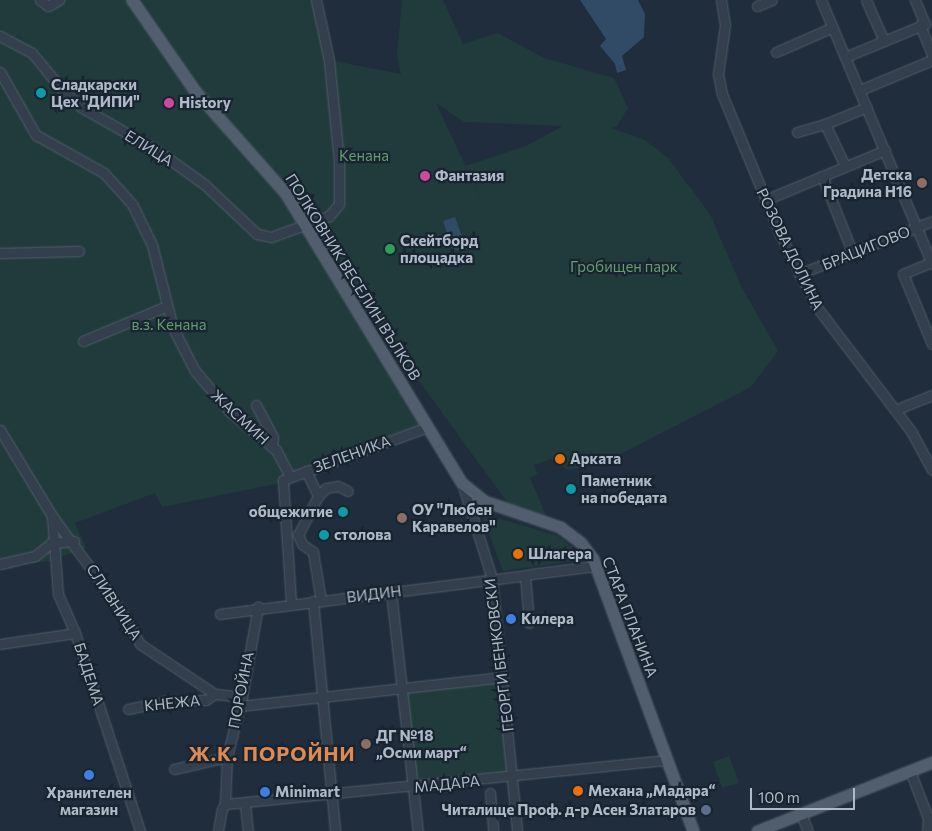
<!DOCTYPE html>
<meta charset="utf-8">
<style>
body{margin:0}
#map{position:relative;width:932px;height:831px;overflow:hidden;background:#1f2d3c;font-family:Commissioner,sans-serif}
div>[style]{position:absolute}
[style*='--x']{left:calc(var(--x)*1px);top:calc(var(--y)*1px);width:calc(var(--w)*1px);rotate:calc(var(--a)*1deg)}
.green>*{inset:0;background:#213b3d}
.water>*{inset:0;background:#314a66}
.roads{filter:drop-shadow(0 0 1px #515d6a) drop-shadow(0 0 1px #515d6a)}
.minor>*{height:9px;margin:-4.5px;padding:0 4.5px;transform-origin:4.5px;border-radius:4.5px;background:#333f4c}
.major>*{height:11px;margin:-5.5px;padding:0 5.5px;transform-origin:5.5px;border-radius:5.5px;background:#515e6d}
.dots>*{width:14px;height:14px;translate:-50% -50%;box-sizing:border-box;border:2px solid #192431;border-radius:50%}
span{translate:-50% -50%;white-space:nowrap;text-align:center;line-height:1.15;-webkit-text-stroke:4.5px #192431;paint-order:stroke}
.poi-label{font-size:15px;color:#aebac8;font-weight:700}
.left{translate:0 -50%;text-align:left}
.right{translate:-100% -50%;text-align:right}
.street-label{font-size:15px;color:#aebac8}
.park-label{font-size:15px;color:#639c6d}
.district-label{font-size:20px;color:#df8953;font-weight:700;letter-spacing:1px}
.scale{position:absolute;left:750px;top:788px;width:105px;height:22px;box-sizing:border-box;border:2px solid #aebac8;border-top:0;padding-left:6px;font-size:15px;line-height:18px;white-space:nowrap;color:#aebac8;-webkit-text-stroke:4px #192431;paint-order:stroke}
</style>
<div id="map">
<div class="green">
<i style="clip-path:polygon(evenodd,0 0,313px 0,329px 60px,401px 74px,397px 55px,402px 0,443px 0,463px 44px,498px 33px,544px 58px,614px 78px,628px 108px,617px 126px,611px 128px,645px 140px,668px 158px,710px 214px,741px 286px,778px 351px,751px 387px,605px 462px,568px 470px,552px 459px,534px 465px,538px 474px,530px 478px,548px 520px,510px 506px,311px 233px,428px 427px,281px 483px,162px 507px,155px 493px,75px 523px,86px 548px,50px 561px,0 567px,0 0,436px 103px,464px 122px,563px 126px,526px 146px,465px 166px,494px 227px,436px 103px)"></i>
<i style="clip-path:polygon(481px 513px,558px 536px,573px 548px,579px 560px,503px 571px)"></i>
<i style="clip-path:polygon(499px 680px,508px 774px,415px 783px,404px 691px)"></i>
<i style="clip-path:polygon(729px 756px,739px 783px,722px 788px,713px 762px)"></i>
</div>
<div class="water">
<i style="clip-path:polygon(580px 0,638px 0,645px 14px,644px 37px,622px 56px,626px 70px,617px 73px,615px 64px,600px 46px,606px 39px)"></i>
<i style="clip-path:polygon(455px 217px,465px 245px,460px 251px,452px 248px,443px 221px)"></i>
</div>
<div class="roads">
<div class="minor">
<i style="--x:40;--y:0;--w:10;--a:37"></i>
<i style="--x:48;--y:6;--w:13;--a:-29"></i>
<i style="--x:721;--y:0;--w:25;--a:81"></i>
<i style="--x:725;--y:25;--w:49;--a:98.1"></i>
<i style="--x:718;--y:74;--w:20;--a:79"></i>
<i style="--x:722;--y:94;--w:152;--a:67.5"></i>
<i style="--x:780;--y:234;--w:80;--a:63.4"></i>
<i style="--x:816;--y:306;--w:157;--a:52.8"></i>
<i style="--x:911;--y:431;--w:44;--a:61.7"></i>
<i style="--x:821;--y:0;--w:286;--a:67.2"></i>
<i style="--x:866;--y:0;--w:45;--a:66.3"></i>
<i style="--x:757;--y:6;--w:16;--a:-22"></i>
<i style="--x:920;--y:25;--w:32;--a:68"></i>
<i style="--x:0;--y:36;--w:36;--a:28"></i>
<i style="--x:32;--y:53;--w:50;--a:50.6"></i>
<i style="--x:64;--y:92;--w:23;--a:41"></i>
<i style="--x:81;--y:107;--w:89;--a:29.7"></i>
<i style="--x:158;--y:151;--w:57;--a:35.7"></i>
<i style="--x:204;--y:184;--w:73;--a:43.3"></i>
<i style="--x:257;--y:234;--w:14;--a:12"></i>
<i style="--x:271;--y:237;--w:62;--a:-19.9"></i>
<i style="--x:329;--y:216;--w:16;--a:-50"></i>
<i style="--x:339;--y:204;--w:43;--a:-90"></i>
<i style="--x:339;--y:161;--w:101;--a:-95.7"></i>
<i style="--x:329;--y:60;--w:61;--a:-102.2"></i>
<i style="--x:776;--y:52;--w:62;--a:-23.7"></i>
<i style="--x:845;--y:57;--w:87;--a:-22.4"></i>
<i style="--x:925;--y:24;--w:26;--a:-113"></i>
<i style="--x:0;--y:72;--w:73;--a:60.3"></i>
<i style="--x:36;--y:135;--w:78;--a:29.2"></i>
<i style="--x:104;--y:173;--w:42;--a:47.9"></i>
<i style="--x:132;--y:204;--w:46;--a:64"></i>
<i style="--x:152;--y:245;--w:86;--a:75.8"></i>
<i style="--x:173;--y:328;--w:48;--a:62.9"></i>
<i style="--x:195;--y:371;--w:54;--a:49.5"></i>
<i style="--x:230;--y:412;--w:60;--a:39.6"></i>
<i style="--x:276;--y:450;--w:30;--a:62"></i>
<i style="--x:860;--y:90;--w:78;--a:-22.6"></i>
<i style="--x:825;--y:124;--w:45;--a:-22"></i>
<i style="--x:797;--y:132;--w:29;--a:-16"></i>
<i style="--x:825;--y:124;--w:47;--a:64.5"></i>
<i style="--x:822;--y:176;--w:84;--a:68.3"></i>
<i style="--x:765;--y:200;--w:130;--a:-22.6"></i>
<i style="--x:0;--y:253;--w:79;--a:-1.5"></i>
<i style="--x:932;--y:262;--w:31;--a:158"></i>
<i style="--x:903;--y:274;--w:76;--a:67.5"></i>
<i style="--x:799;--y:274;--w:143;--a:-21.7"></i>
<i style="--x:83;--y:341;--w:91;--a:-22.6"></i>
<i style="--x:256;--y:405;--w:36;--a:62"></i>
<i style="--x:273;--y:437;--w:10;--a:96"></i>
<i style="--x:895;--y:410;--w:40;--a:-22"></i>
<i style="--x:0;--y:430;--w:100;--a:58.8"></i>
<i style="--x:52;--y:516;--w:113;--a:53.6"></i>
<i style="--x:119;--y:607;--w:43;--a:60.4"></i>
<i style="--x:140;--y:644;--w:90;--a:33.7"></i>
<i style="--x:215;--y:694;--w:27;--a:6"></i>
<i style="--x:306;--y:471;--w:28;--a:64"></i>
<i style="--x:318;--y:496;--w:44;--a:117.1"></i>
<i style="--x:298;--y:535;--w:10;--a:66"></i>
<i style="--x:302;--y:544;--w:14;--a:36"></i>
<i style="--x:313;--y:552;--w:50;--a:80.7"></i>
<i style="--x:462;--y:483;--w:101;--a:72.6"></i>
<i style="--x:492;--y:579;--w:253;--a:84.3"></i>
<i style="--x:318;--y:496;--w:11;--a:-45"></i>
<i style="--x:326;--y:488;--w:12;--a:-9"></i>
<i style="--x:338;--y:486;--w:11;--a:27"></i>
<i style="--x:52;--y:516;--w:78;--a:85.6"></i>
<i style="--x:58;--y:594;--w:43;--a:66.4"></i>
<i style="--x:75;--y:633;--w:208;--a:71.8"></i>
<i style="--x:0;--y:564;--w:36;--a:-13"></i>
<i style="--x:35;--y:556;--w:21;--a:-39"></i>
<i style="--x:51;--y:543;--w:23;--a:-5"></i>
<i style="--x:531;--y:574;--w:65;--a:-7"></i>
<i style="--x:525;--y:575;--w:48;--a:85.2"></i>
<i style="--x:391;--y:592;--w:241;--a:83.6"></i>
<i style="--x:313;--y:601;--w:231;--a:84.5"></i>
<i style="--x:291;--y:602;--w:122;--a:-93.8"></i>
<i style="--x:283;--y:480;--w:154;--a:-20.1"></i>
<i style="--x:220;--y:614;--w:310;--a:-7.2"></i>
<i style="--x:0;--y:644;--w:76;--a:-8.3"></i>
<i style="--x:240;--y:706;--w:265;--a:-6.3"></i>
<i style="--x:128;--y:709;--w:38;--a:-12"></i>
<i style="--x:165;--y:701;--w:41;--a:-1.4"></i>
<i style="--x:206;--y:700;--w:11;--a:-34"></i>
<i style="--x:174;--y:769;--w:54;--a:-12.8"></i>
<i style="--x:910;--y:771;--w:50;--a:69"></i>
<i style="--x:928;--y:818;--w:13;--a:94"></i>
<i style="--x:490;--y:793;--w:38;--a:85"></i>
<i style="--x:225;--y:804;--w:445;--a:-5.7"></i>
<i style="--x:245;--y:804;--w:27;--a:84"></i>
<i style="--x:801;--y:814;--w:18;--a:68"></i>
<i style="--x:218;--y:831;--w:22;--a:-80"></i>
<i style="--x:222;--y:809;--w:6;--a:-59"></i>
<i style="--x:225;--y:804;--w:47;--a:-87.6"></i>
<i style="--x:227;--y:757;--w:62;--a:-76"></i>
<i style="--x:242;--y:697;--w:92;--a:-80"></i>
</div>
<div class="major">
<i style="--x:132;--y:0;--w:111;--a:55.3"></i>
<i style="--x:195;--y:91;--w:137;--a:48.5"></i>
<i style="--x:286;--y:194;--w:338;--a:58.7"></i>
<i style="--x:462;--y:483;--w:28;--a:39"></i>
<i style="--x:484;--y:501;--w:80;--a:18.9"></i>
<i style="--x:560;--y:527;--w:26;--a:37"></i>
<i style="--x:581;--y:543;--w:20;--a:53"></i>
<i style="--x:593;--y:559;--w:290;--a:69.8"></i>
<i style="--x:757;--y:831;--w:188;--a:-21.5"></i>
</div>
</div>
<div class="dots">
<i style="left:41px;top:93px;background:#0f9aa8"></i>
<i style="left:169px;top:103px;background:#d1479c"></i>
<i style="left:425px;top:176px;background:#d1479c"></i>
<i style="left:922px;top:183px;background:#8d6e63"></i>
<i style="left:390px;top:249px;background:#2e9e5b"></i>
<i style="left:560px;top:459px;background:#e8710a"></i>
<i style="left:571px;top:489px;background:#0f9aa8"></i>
<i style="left:343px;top:512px;background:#0f9aa8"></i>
<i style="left:402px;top:518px;background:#8d6e63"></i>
<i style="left:324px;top:535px;background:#0f9aa8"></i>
<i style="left:518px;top:554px;background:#e8710a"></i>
<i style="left:511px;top:619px;background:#3f7fe0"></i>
<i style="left:366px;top:744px;background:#8d6e63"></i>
<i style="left:89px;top:775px;background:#3f7fe0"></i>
<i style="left:578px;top:791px;background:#e8710a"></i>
<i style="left:265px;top:792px;background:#3f7fe0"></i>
<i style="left:706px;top:810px;background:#5c6f8a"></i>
</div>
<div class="poi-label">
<span class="left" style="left:51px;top:93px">Сладкарски<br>Цех "ДИПИ"</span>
<span class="left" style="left:179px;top:103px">History</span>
<span class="right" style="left:912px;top:183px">Детска<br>Градина Н16</span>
<span class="left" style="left:435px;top:176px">Фантазия</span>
<span class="left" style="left:400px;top:249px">Скейтборд<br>площадка</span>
<span class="left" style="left:570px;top:459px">Арката</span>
<span class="left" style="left:581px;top:489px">Паметник<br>на победата</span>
<span class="left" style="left:412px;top:518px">ОУ "Любен<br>Каравелов"</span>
<span class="right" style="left:333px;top:512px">общежитие</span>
<span class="left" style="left:334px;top:535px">столова</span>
<span class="left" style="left:528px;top:554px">Шлагера</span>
<span class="left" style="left:521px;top:619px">Килера</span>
<span class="left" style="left:376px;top:744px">ДГ №18<br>„Осми март“</span>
<span class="left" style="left:588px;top:791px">Механа „Мадара“</span>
<span style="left:89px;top:801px">Хранителен<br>магазин</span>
<span class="left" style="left:275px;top:792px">Minimart</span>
<span class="right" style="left:696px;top:810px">Читалище Проф. д-р Асен Златаров</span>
</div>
<div class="street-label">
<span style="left:149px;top:148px;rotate:32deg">ЕЛИЦА</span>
<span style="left:866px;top:248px;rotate:-22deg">БРАЦИГОВО</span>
<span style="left:790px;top:249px;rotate:64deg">РОЗОВА ДОЛИНА</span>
<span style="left:353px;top:277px;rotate:58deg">ПОЛКОВНИК ВЕСЕЛИН ВЪЛКОВ</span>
<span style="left:240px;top:417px;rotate:43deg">ЖАСМИН</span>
<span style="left:352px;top:454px;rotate:-20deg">ЗЕЛЕНИКА</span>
<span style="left:374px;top:594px;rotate:-7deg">ВИДИН</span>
<span style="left:114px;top:602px;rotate:57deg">СЛИВНИЦА</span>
<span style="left:630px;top:617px;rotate:69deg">СТАРА ПЛАНИНА</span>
<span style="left:499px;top:655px;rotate:-97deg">ГЕОРГИ БЕНКОВСКИ</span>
<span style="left:89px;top:674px;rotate:72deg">БАДЕМА</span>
<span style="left:241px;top:690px;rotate:-79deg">ПОРОЙНА</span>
<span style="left:172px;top:703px;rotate:-6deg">КНЕЖА</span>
<span style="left:447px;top:784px;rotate:-6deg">МАДАРА</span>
</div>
<div class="park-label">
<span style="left:364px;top:156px">Кенана</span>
<span style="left:624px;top:267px">Гробищен парк</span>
<span style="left:169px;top:325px">в.з. Кенана</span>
</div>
<div class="district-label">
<span style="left:272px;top:753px">Ж.К. ПОРОЙНИ</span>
</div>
<div class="scale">100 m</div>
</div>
